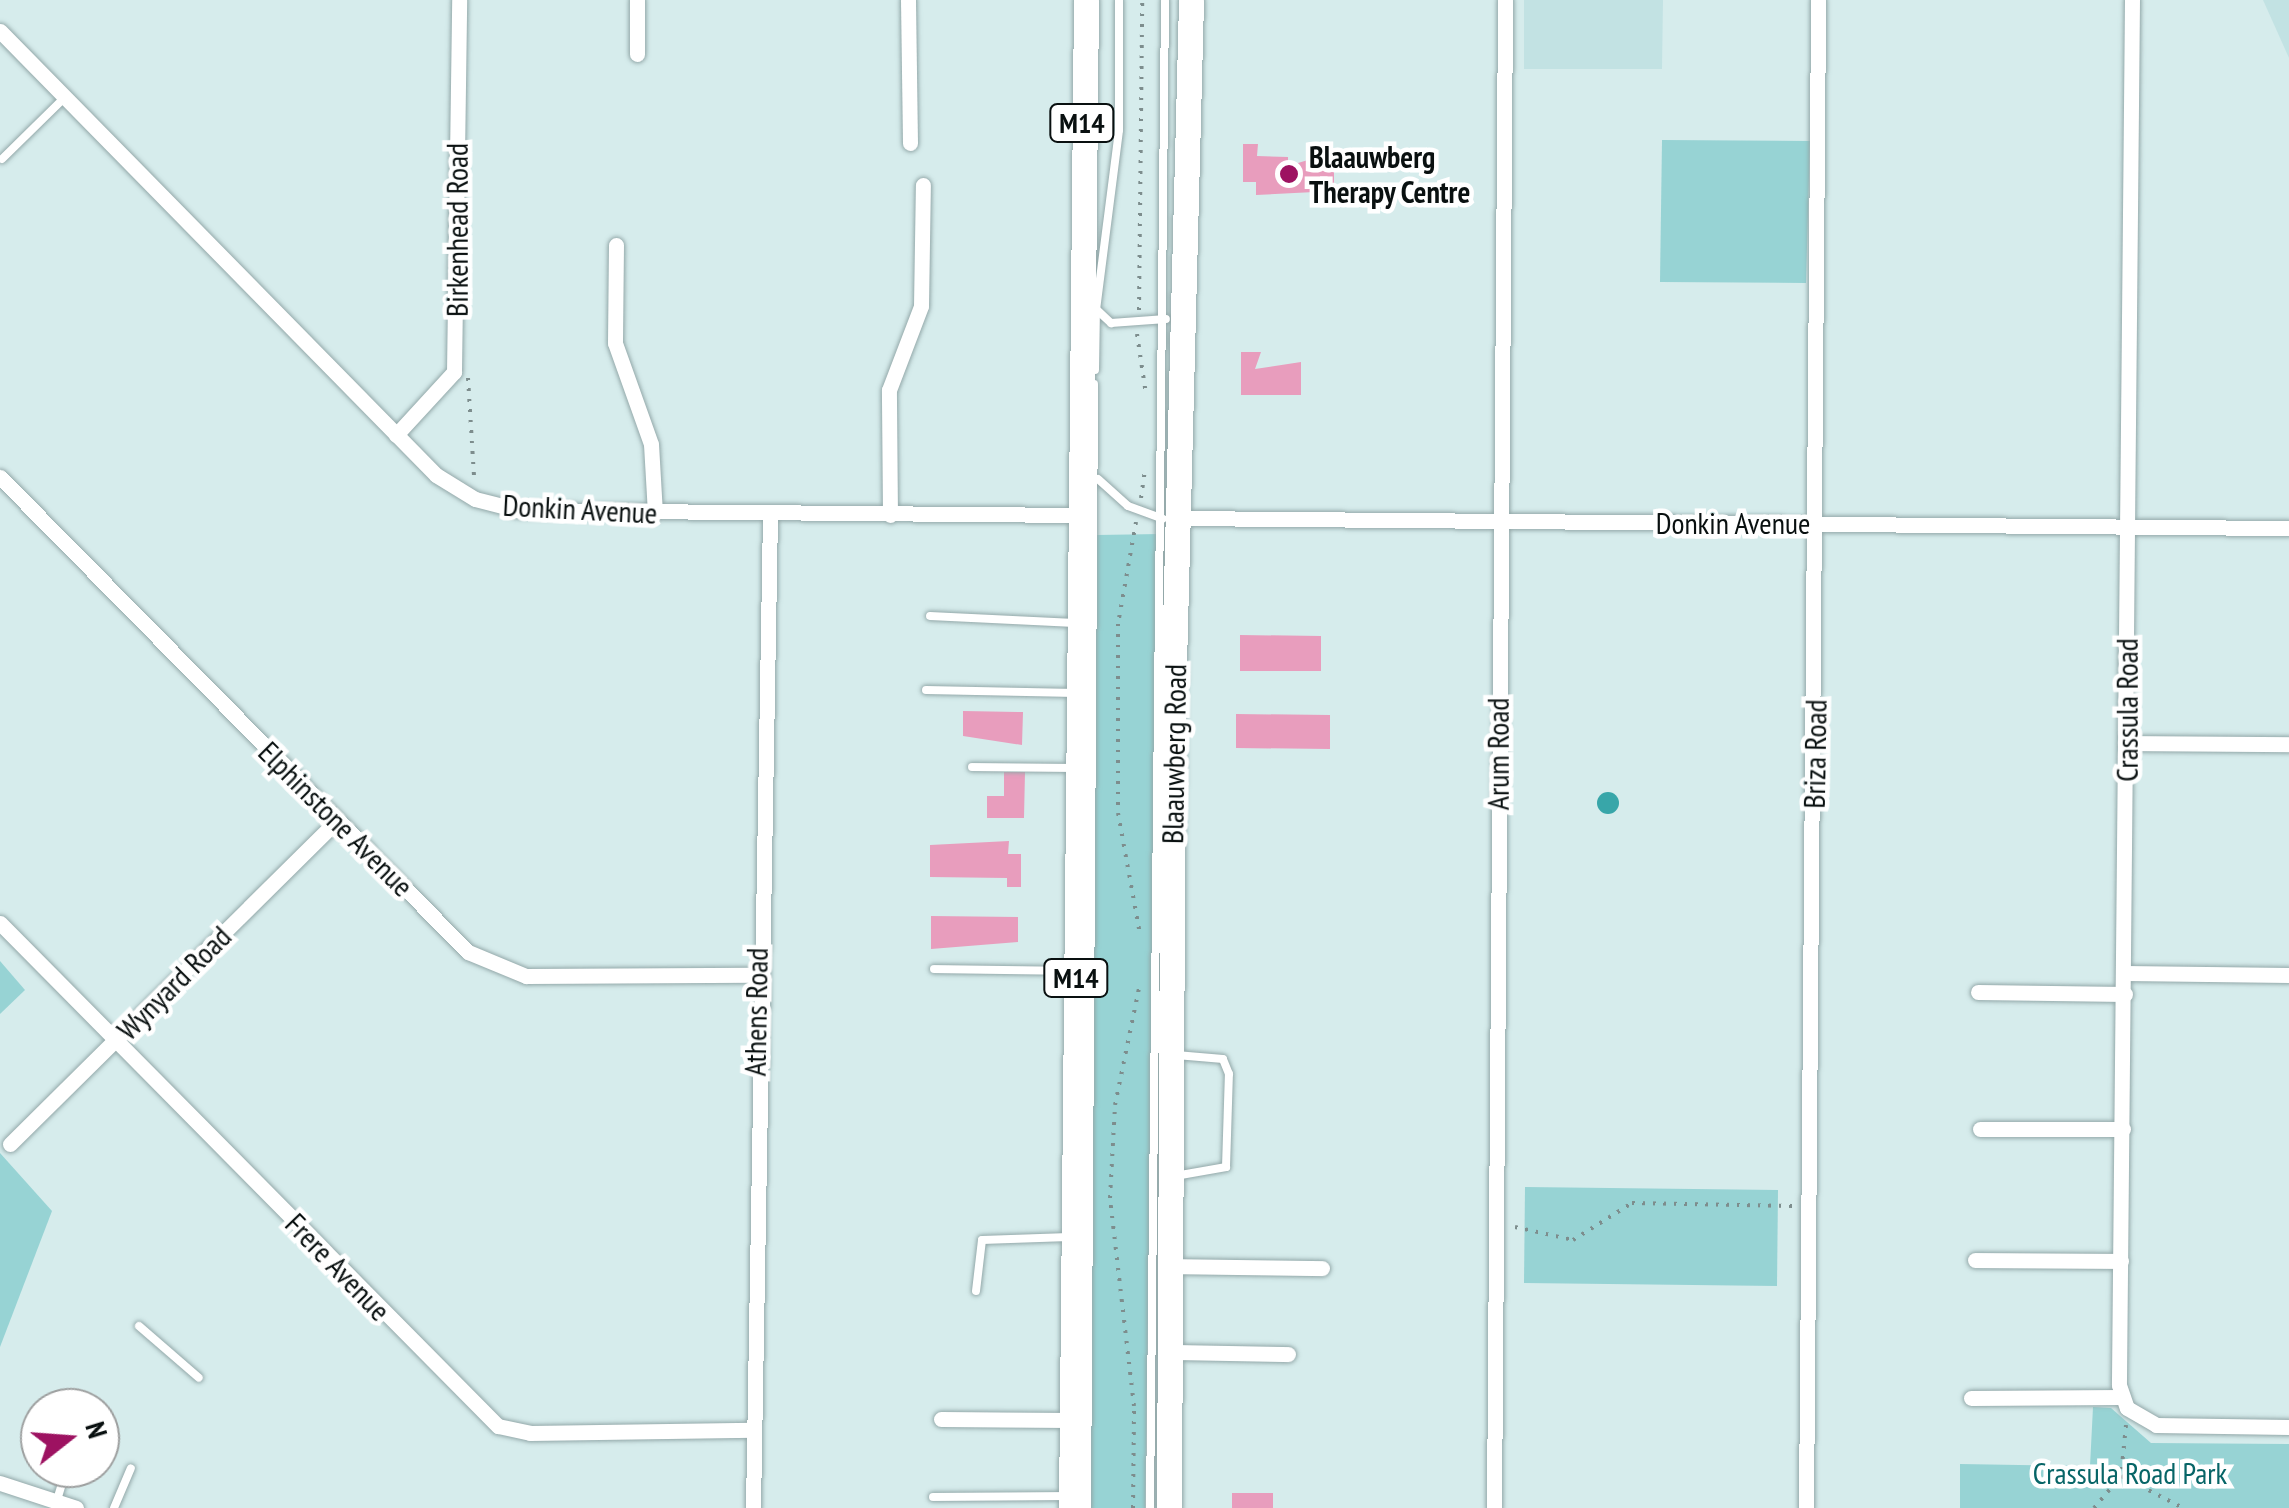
<!DOCTYPE html>
<style>
body{margin:0}
#map{position:relative;width:2289px;height:1508px;overflow:hidden;background:#d6ecec;font-family:"PT Sans Narrow",sans-serif}
div>[style]{position:absolute}
[style*='--x']{left:calc(var(--x)*1px);top:calc(var(--y)*1px);width:calc(var(--w)*1px);rotate:calc(var(--a)*1deg)}
.built>*{inset:0;background:#c2e2e3}
.green>*{inset:0;background:#97d3d4}
.water>*{inset:0;background:#38a6a9}
.round{border-radius:50%}
.building>*{inset:0;background:#e89dbd}
.path>*{height:4px;margin-top:-2px;transform-origin:0;background:repeating-linear-gradient(90deg,#7d8d8d 0 2.5px,transparent 0 10.5px)}
.roads{filter:drop-shadow(0 0 2px #93a8a9) drop-shadow(0 0 2px #93a8a9)}
.service>*{height:8px;margin:-4px;padding:0 4px;transform-origin:4px;border-radius:4px;background:#fff}
.minor>*{height:15px;margin:-7.5px;padding:0 7.5px;transform-origin:7.5px;border-radius:7.5px;background:#fff}
.primary>*{height:25px;margin:-12.5px;padding:0 12.5px;transform-origin:12.5px;border-radius:12.5px;background:#fff}
.dots>*{width:28px;height:28px;translate:-50% -50%;box-sizing:border-box;border:5px solid #fff;border-radius:50%}
span{translate:-50% -50%;white-space:nowrap;text-align:center;line-height:1.15;-webkit-text-stroke:9px #fff;paint-order:stroke}
.shield-label span{padding:2px 8px;background:#fff;border:2px solid;border-radius:8px;-webkit-text-stroke-width:0}
.shield-label{font-size:28px;color:#091010;font-weight:700}
.poi-label{font-size:30px;color:#091010;font-weight:700}
.left{translate:0 -50%;text-align:left}
.street-label{font-size:30px;color:#091010}
.park-label{font-size:30px;color:#076567}
.north{position:absolute;left:20px;top:1388px;width:100px;height:100px;box-sizing:border-box;background:#fff;border:2px solid #9d9f9f;border-radius:50%;rotate:73deg;font-size:28px;font-weight:700;line-height:40px;text-align:center;color:#091010}
.north::after{content:'';display:block;margin:auto;width:35px;height:45px;background:#9d1261;clip-path:polygon(50% 0,100% 100%,50% 72%,0 100%)}
</style>
<div id="map">
<div class="built">
<i style="clip-path:polygon(1524px 0,1663px 0,1662px 69px,1524px 69px)"></i>
<i style="clip-path:polygon(2263px 0,2289px 0,2289px 58px)"></i>
</div>
<div class="green">
<i style="clip-path:polygon(1662px 140px,1810px 141px,1806px 283px,1660px 282px)"></i>
<i style="clip-path:polygon(1160px 534px,1145px 1508px,1088px 1508px,1097px 535px)"></i>
<i style="clip-path:polygon(0 961px,25px 990px,0 1014px)"></i>
<i style="clip-path:polygon(0 1153px,52px 1211px,0 1347px)"></i>
<i style="clip-path:polygon(1525px 1187px,1778px 1190px,1777px 1286px,1524px 1283px)"></i>
<i style="clip-path:polygon(2093px 1407px,2111px 1408px,2151px 1443px,2289px 1444px,2289px 1508px,1960px 1508px,1960px 1464px,2090px 1466px)"></i>
</div>
<div class="water">
<i class="round" style="left:1597px;top:792px;width:22px;height:22px"></i>
</div>
<div class="building">
<i style="clip-path:polygon(1243px 144px,1258px 144px,1257px 156px,1288px 157px,1288px 166px,1318px 157px,1318px 165px,1334px 166px,1334px 191px,1256px 195px,1256px 182px,1243px 182px)"></i>
<i style="clip-path:polygon(1241px 352px,1261px 352px,1255px 369px,1301px 362px,1301px 395px,1241px 395px)"></i>
<i style="clip-path:polygon(1240px 635px,1321px 636px,1321px 671px,1240px 671px)"></i>
<i style="clip-path:polygon(963px 711px,1023px 712px,1022px 745px,963px 736px)"></i>
<i style="clip-path:polygon(1236px 714px,1330px 715px,1330px 749px,1236px 748px)"></i>
<i style="clip-path:polygon(1004px 772px,1025px 772px,1024px 818px,987px 818px,987px 796px,1004px 796px)"></i>
<i style="clip-path:polygon(1009px 841px,1008px 854px,1021px 854px,1021px 887px,1007px 887px,1007px 878px,930px 877px,930px 845px)"></i>
<i style="clip-path:polygon(931px 916px,1018px 917px,1018px 942px,931px 949px)"></i>
<i style="clip-path:polygon(1232px 1493px,1273px 1493px,1273px 1508px,1232px 1508px)"></i>
</div>
<div class="path">
<i style="--x:1139;--y:310;--w:310;--a:-89.4"></i>
<i style="--x:1137;--y:334;--w:61;--a:81.5"></i>
<i style="--x:468;--y:378;--w:99;--a:86.5"></i>
<i style="--x:1141;--y:498;--w:30;--a:-82"></i>
<i style="--x:1136;--y:522;--w:104;--a:100"></i>
<i style="--x:1118;--y:624;--w:189;--a:90"></i>
<i style="--x:1118;--y:813;--w:123;--a:79.7"></i>
<i style="--x:1515;--y:1227;--w:59;--a:12.6"></i>
<i style="--x:1573;--y:1240;--w:70;--a:-32.1"></i>
<i style="--x:1632;--y:1203;--w:161;--a:1.1"></i>
<i style="--x:2126;--y:1425;--w:51;--a:95.6"></i>
<i style="--x:2121;--y:1476;--w:70;--a:27.3"></i>
<i style="--x:1133;--y:1508;--w:102;--a:-89.4"></i>
<i style="--x:1134;--y:1406;--w:209;--a:-96.6"></i>
<i style="--x:1110;--y:1198;--w:93;--a:-86.9"></i>
<i style="--x:1115;--y:1105;--w:125;--a:-78.4"></i>
<i style="--x:2094;--y:1508;--w:42;--a:-49.8"></i>
</div>
<div class="roads">
<div class="service">
<i style="--x:2;--y:159;--w:88;--a:-44.5"></i>
<i style="--x:1096;--y:309;--w:21;--a:43"></i>
<i style="--x:1111;--y:323;--w:55;--a:-4.2"></i>
<i style="--x:1096;--y:310;--w:181;--a:-82.7"></i>
<i style="--x:1119;--y:130;--w:130;--a:-90"></i>
<i style="--x:1095;--y:370;--w:61;--a:-89.1"></i>
<i style="--x:1098;--y:479;--w:40;--a:42"></i>
<i style="--x:1128;--y:506;--w:37;--a:20"></i>
<i style="--x:930;--y:616;--w:145;--a:2.8"></i>
<i style="--x:926;--y:690;--w:150;--a:1.1"></i>
<i style="--x:972;--y:767;--w:100;--a:0.6"></i>
<i style="--x:934;--y:969;--w:140;--a:0.8"></i>
<i style="--x:1175;--y:1176;--w:52;--a:-10"></i>
<i style="--x:1226;--y:1167;--w:93;--a:-88.2"></i>
<i style="--x:1229;--y:1074;--w:16;--a:-112"></i>
<i style="--x:1223;--y:1059;--w:47;--a:-175.1"></i>
<i style="--x:976;--y:1291;--w:51;--a:-83.3"></i>
<i style="--x:982;--y:1240;--w:87;--a:-2"></i>
<i style="--x:139;--y:1326;--w:79;--a:40.9"></i>
<i style="--x:933;--y:1497;--w:136;--a:-0.4"></i>
<i style="--x:57;--y:1500;--w:34;--a:-73"></i>
<i style="--x:114;--y:1508;--w:43;--a:-67"></i>
<i style="--x:1087;--y:1508;--w:1124;--a:-89.64"></i>
<i style="--x:1150;--y:1508;--w:1508;--a:-89.43"></i>
</div>
<div class="minor">
<i style="--x:637;--y:0;--w:54;--a:90"></i>
<i style="--x:908;--y:0;--w:143;--a:89.2"></i>
<i style="--x:2132;--y:0;--w:1385;--a:90.54"></i>
<i style="--x:2119;--y:1385;--w:24;--a:71"></i>
<i style="--x:2127;--y:1408;--w:34;--a:30"></i>
<i style="--x:2156;--y:1425;--w:133;--a:0.9"></i>
<i style="--x:0;--y:31;--w:622;--a:45.52"></i>
<i style="--x:436;--y:475;--w:46;--a:31.6"></i>
<i style="--x:475;--y:499;--w:44;--a:14.3"></i>
<i style="--x:518;--y:510;--w:563;--a:0.51"></i>
<i style="--x:616;--y:245;--w:98;--a:90.6"></i>
<i style="--x:615;--y:343;--w:107;--a:70.4"></i>
<i style="--x:651;--y:444;--w:69;--a:86.7"></i>
<i style="--x:396;--y:435;--w:86;--a:-47.4"></i>
<i style="--x:454;--y:372;--w:372;--a:-89.2"></i>
<i style="--x:0;--y:477;--w:667;--a:45.43"></i>
<i style="--x:468;--y:952;--w:63;--a:22.5"></i>
<i style="--x:526;--y:976;--w:229;--a:-0.3"></i>
<i style="--x:890;--y:515;--w:125;--a:-90.5"></i>
<i style="--x:889;--y:390;--w:90;--a:-69.1"></i>
<i style="--x:921;--y:306;--w:121;--a:-89.1"></i>
<i style="--x:1178;--y:518;--w:1111;--a:0.52"></i>
<i style="--x:2127;--y:743;--w:162;--a:0.4"></i>
<i style="--x:0;--y:923;--w:708;--a:45.29"></i>
<i style="--x:498;--y:1426;--w:33;--a:12"></i>
<i style="--x:530;--y:1433;--w:224;--a:-0.8"></i>
<i style="--x:2125;--y:973;--w:164;--a:0.7"></i>
<i style="--x:1978;--y:992;--w:147;--a:0.8"></i>
<i style="--x:1980;--y:1129;--w:143;--a:0"></i>
<i style="--x:10;--y:1144;--w:459;--a:-44.7"></i>
<i style="--x:1975;--y:1260;--w:146;--a:0.4"></i>
<i style="--x:1170;--y:1266;--w:152;--a:0.8"></i>
<i style="--x:1169;--y:1352;--w:119;--a:1"></i>
<i style="--x:1971;--y:1398;--w:150;--a:-0.4"></i>
<i style="--x:941;--y:1419;--w:130;--a:0.4"></i>
<i style="--x:0;--y:1483;--w:80;--a:18.2"></i>
<i style="--x:753;--y:1508;--w:993;--a:-89.02"></i>
<i style="--x:1494;--y:1508;--w:1508;--a:-89.58"></i>
<i style="--x:1806;--y:1508;--w:1508;--a:-89.54"></i>
</div>
<div class="primary">
<i style="--x:1071;--y:1508;--w:1508;--a:-89.43"></i>
<i style="--x:1169;--y:1508;--w:805;--a:-89.72"></i>
<i style="--x:1173;--y:703;--w:703;--a:-88.53"></i>
</div>
</div>
<div class="dots">
<i style="left:1289px;top:174px;background:#9d1261"></i>
</div>
<div class="shield-label">
<span style="left:1082px;top:123px">M14</span>
<span style="left:1076px;top:978px">M14</span>
</div>
<div class="poi-label">
<span class="left" style="left:1309px;top:174px">Blaauwberg<br>Therapy Centre</span>
</div>
<div class="street-label">
<span style="left:457px;top:230px;rotate:-90deg">Birkenhead Road</span>
<span style="left:580px;top:509px;rotate:3deg">Donkin Avenue</span>
<span style="left:1733px;top:523px">Donkin Avenue</span>
<span style="left:2127px;top:710px;rotate:-90deg">Crassula Road</span>
<span style="left:1174px;top:754px;rotate:-89deg">Blaauwberg Road</span>
<span style="left:1498px;top:754px;rotate:-90deg">Arum Road</span>
<span style="left:1815px;top:754px;rotate:-89deg">Briza Road</span>
<span style="left:336px;top:819px;rotate:45deg">Elphinstone Avenue</span>
<span style="left:174px;top:983px;rotate:-45deg">Wynyard Road</span>
<span style="left:756px;top:1012px;rotate:-89deg">Athens Road</span>
<span style="left:338px;top:1267px;rotate:46deg">Frere Avenue</span>
</div>
<div class="park-label">
<span style="left:2130px;top:1473px">Crassula Road Park</span>
</div>
<div class="north">N</div>
</div>
